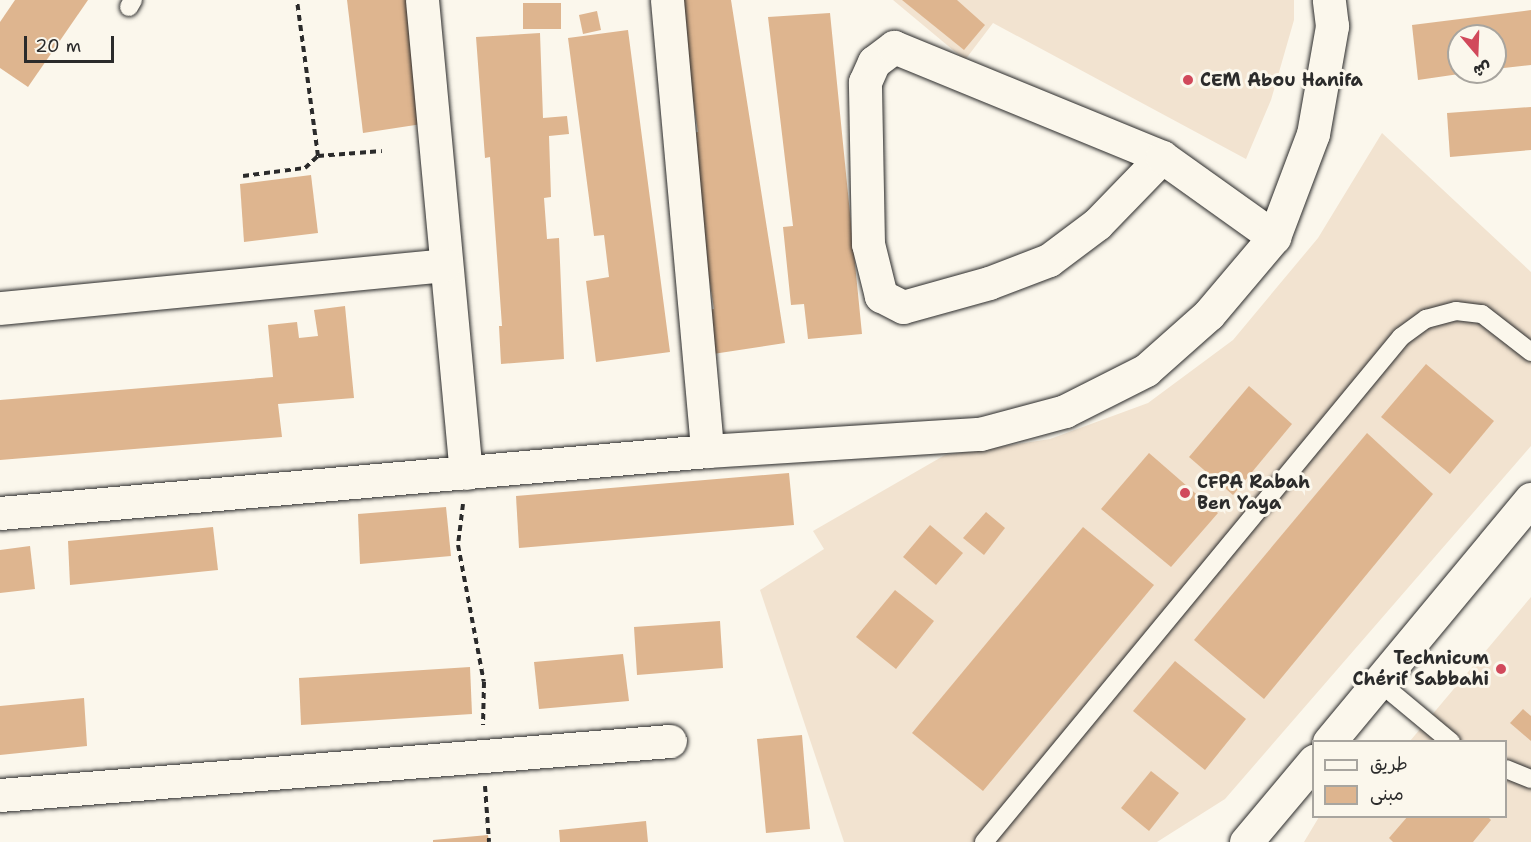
<!DOCTYPE html>
<meta charset="utf-8">
<style>
body{margin:0}
#map{position:relative;width:1531px;height:842px;overflow:hidden;background:#fbf7ec;font-family:"Shantell Sans","Playpen Sans Arabic",sans-serif}
div>[style]{position:absolute}
[style*='--x']{left:calc(var(--x)*1px);top:calc(var(--y)*1px);width:calc(var(--w)*1px);rotate:calc(var(--a)*1deg)}
.built>*{inset:0;background:#f2e3d0}
.building>*{inset:0;background:#deb58f}
.path>*{height:4px;margin-top:-2px;transform-origin:0;background:repeating-linear-gradient(90deg,#2b2b2b 0 6px,transparent 0 10.5px)}
.roads{filter:drop-shadow(0 0 2px #2b2b2b) drop-shadow(0 0 2px #2b2b2b)}
.service>*{height:18px;margin:-9px;padding:0 9px;transform-origin:9px;border-radius:9px;background:#fbf7ec}
.minor>*{height:33px;margin:-16.5px;padding:0 16.5px;transform-origin:16.5px;border-radius:16.5px;background:#fbf7ec}
.dots>*{width:16px;height:16px;translate:-50% -50%;box-sizing:border-box;border:3px solid #fbf7ec;border-radius:50%}
span{translate:-50% -50%;white-space:nowrap;text-align:center;line-height:1.15;-webkit-text-stroke:6px #fbf7ec;paint-order:stroke}
.poi-label{font-size:18px;color:#2b2b2b;font-weight:700}
.left{translate:0 -50%;text-align:left}
.right{translate:-100% -50%;text-align:right}
.legend{position:absolute;left:1312px;top:740px;width:195px;height:78px;box-sizing:border-box;background:#fbf7ec;border:2px solid #a8a59f;margin:0;padding:8px 10px;list-style:none;font-size:18px;color:#2b2b2b}
.legend li{display:flex;align-items:center;gap:12px;height:30px}
.legend b{width:30px;border:2px solid #a8a59f}
.north{position:absolute;left:1447px;top:24px;width:60px;height:60px;box-sizing:border-box;background:#fbf7ec;border:2px solid #a8a59f;border-radius:50%;rotate:161deg;font-size:16px;font-weight:700;line-height:24px;text-align:center;color:#2b2b2b}
.north::after{content:'';display:block;margin:auto;width:21px;height:27px;background:#d1495b;clip-path:polygon(50% 0,100% 100%,50% 72%,0 100%)}
.scale{position:absolute;left:24px;top:36px;width:90px;height:27px;box-sizing:border-box;border:3px solid #2b2b2b;border-top:0;padding-left:8px;font-size:18px;line-height:21px;white-space:nowrap;color:#2b2b2b;-webkit-text-stroke:4px #fbf7ec;paint-order:stroke}
</style>
<div id="map">
<div class="built">
<i style="clip-path:polygon(893px 0,1294px 0,1294px 20px,1271px 100px,1246px 159px,993px 23px,965px 60px)"></i>
<i style="clip-path:polygon(1382px 133px,1531px 272px,1531px 446px,1225px 799px,1157px 842px,844px 842px,760px 590px,824px 549px,813px 531px,945px 455px,1050px 439px,1148px 403px,1233px 340px,1318px 238px)"></i>
<i style="clip-path:polygon(1531px 597px,1531px 842px,1304px 842px,1319px 817px,1506px 816px,1506px 742px,1410px 741px)"></i>
</div>
<div class="building">
<i style="clip-path:polygon(15px 0,88px 0,28px 87px,0 68px,0 22px)"></i>
<i style="clip-path:polygon(347px 0,406px 0,422px 124px,363px 133px)"></i>
<i style="clip-path:polygon(677px 0,731px 0,785px 343px,713px 354px,706px 310px,714px 309px,686px 133px,698px 132px)"></i>
<i style="clip-path:polygon(902px 0,957px 0,985px 25px,964px 50px)"></i>
<i style="clip-path:polygon(523px 3px,561px 3px,561px 29px,523px 29px)"></i>
<i style="clip-path:polygon(1531px 10px,1531px 65px,1495px 69px,1495px 36px,1459px 36px,1459px 72px,1466px 73px,1418px 80px,1412px 25px)"></i>
<i style="clip-path:polygon(597px 11px,601px 30px,583px 34px,579px 15px)"></i>
<i style="clip-path:polygon(830px 13px,862px 334px,808px 339px,804px 304px,791px 305px,783px 227px,793px 226px,768px 17px)"></i>
<i style="clip-path:polygon(628px 30px,670px 352px,596px 362px,586px 281px,609px 277px,604px 235px,594px 236px,568px 38px)"></i>
<i style="clip-path:polygon(540px 33px,543px 118px,567px 116px,569px 134px,549px 136px,551px 197px,544px 198px,547px 239px,559px 238px,564px 359px,501px 364px,499px 326px,502px 326px,490px 157px,485px 158px,476px 37px)"></i>
<i style="clip-path:polygon(1531px 107px,1531px 150px,1450px 157px,1447px 113px)"></i>
<i style="clip-path:polygon(311px 175px,318px 233px,244px 242px,240px 184px)"></i>
<i style="clip-path:polygon(345px 306px,354px 398px,278px 404px,282px 437px,0 460px,0 400px,273px 377px,268px 325px,297px 322px,299px 338px,318px 336px,314px 310px)"></i>
<i style="clip-path:polygon(1426px 364px,1494px 421px,1450px 474px,1381px 417px)"></i>
<i style="clip-path:polygon(1249px 386px,1292px 424px,1233px 495px,1189px 457px)"></i>
<i style="clip-path:polygon(1367px 433px,1433px 494px,1264px 699px,1194px 640px)"></i>
<i style="clip-path:polygon(1149px 453px,1218px 513px,1171px 567px,1101px 509px)"></i>
<i style="clip-path:polygon(789px 473px,794px 525px,519px 548px,516px 496px)"></i>
<i style="clip-path:polygon(446px 507px,451px 556px,360px 564px,358px 514px)"></i>
<i style="clip-path:polygon(986px 512px,1005px 528px,984px 555px,963px 538px)"></i>
<i style="clip-path:polygon(930px 525px,963px 553px,936px 585px,903px 557px)"></i>
<i style="clip-path:polygon(213px 527px,218px 570px,70px 585px,68px 541px)"></i>
<i style="clip-path:polygon(1083px 527px,1154px 585px,983px 791px,912px 733px)"></i>
<i style="clip-path:polygon(30px 546px,35px 589px,0 593px,0 550px)"></i>
<i style="clip-path:polygon(895px 590px,934px 621px,896px 669px,856px 637px)"></i>
<i style="clip-path:polygon(720px 621px,723px 668px,637px 675px,634px 627px)"></i>
<i style="clip-path:polygon(623px 654px,629px 701px,539px 709px,534px 662px)"></i>
<i style="clip-path:polygon(1175px 661px,1246px 719px,1205px 770px,1133px 711px)"></i>
<i style="clip-path:polygon(470px 667px,472px 714px,301px 725px,299px 678px)"></i>
<i style="clip-path:polygon(84px 698px,87px 746px,0 755px,0 706px)"></i>
<i style="clip-path:polygon(1523px 709px,1531px 716px,1531px 741px,1510px 723px)"></i>
<i style="clip-path:polygon(802px 735px,810px 829px,766px 833px,757px 739px)"></i>
<i style="clip-path:polygon(1151px 771px,1179px 793px,1149px 831px,1121px 808px)"></i>
<i style="clip-path:polygon(1408px 816px,1487px 816px,1491px 820px,1473px 842px,1393px 842px,1389px 838px)"></i>
<i style="clip-path:polygon(646px 821px,648px 842px,560px 842px,559px 830px)"></i>
<i style="clip-path:polygon(488px 835px,489px 842px,433px 842px,433px 840px)"></i>
</div>
<div class="path">
<i style="--x:318;--y:156;--w:64;--a:-4.5"></i>
<i style="--x:243;--y:176;--w:63;--a:-7.4"></i>
<i style="--x:305;--y:168;--w:18;--a:-43"></i>
<i style="--x:318;--y:156;--w:157;--a:-97.7"></i>
<i style="--x:463;--y:504;--w:41;--a:97"></i>
<i style="--x:458;--y:545;--w:139;--a:79.3"></i>
<i style="--x:484;--y:682;--w:43;--a:91.3"></i>
<i style="--x:485;--y:786;--w:56;--a:85.9"></i>
</div>
<div class="roads">
<div class="service">
<i style="--x:129;--y:7;--w:8;--a:-60"></i>
<i style="--x:1379;--y:682;--w:94;--a:39.8"></i>
<i style="--x:1506;--y:769;--w:27;--a:22"></i>
<i style="--x:984;--y:842;--w:655;--a:-50.45"></i>
<i style="--x:1401;--y:337;--w:31;--a:-36"></i>
<i style="--x:1426;--y:319;--w:31;--a:-15"></i>
<i style="--x:1456;--y:311;--w:26;--a:7"></i>
<i style="--x:1482;--y:314;--w:62;--a:37.8"></i>
</div>
<div class="minor">
<i style="--x:422;--y:0;--w:475;--a:84.7"></i>
<i style="--x:667;--y:0;--w:453;--a:84.9"></i>
<i style="--x:1162;--y:157;--w:93;--a:134.1"></i>
<i style="--x:1097;--y:224;--w:60;--a:143.1"></i>
<i style="--x:1049;--y:260;--w:64;--a:159"></i>
<i style="--x:989;--y:283;--w:89;--a:164.4"></i>
<i style="--x:903;--y:307;--w:25;--a:-153"></i>
<i style="--x:881;--y:296;--w:54;--a:-104"></i>
<i style="--x:868;--y:244;--w:162;--a:-91.1"></i>
<i style="--x:865;--y:82;--w:22;--a:-66"></i>
<i style="--x:874;--y:62;--w:25;--a:-37"></i>
<i style="--x:894;--y:47;--w:290;--a:22.3"></i>
<i style="--x:1162;--y:157;--w:138;--a:35.5"></i>
<i style="--x:0;--y:308;--w:446;--a:-5.5"></i>
<i style="--x:0;--y:513;--w:710;--a:-5.01"></i>
<i style="--x:707;--y:451;--w:274;--a:-3.6"></i>
<i style="--x:980;--y:434;--w:88;--a:-15.1"></i>
<i style="--x:1065;--y:411;--w:91;--a:-26.8"></i>
<i style="--x:1146;--y:370;--w:84;--a:-41.6"></i>
<i style="--x:1209;--y:314;--w:101;--a:-49.8"></i>
<i style="--x:1274;--y:237;--w:110;--a:-69.3"></i>
<i style="--x:1313;--y:134;--w:110;--a:-80"></i>
<i style="--x:1332;--y:26;--w:26;--a:-97"></i>
<i style="--x:1329;--y:742;--w:316;--a:-50.3"></i>
<i style="--x:0;--y:795;--w:672;--a:-4.61"></i>
<i style="--x:1246;--y:842;--w:106;--a:-50"></i>
</div>
</div>
<div class="dots">
<i style="left:1188px;top:80px;background:#d1495b"></i>
<i style="left:1185px;top:493px;background:#d1495b"></i>
<i style="left:1501px;top:669px;background:#d1495b"></i>
</div>
<div class="poi-label">
<span class="left" style="left:1200px;top:80px">CEM Abou Hanifa</span>
<span class="left" style="left:1197px;top:493px">CFPA Rabah<br>Ben Yaya</span>
<span class="right" style="left:1489px;top:669px">Technicum<br>Chérif Sabbahi</span>
</div>
<ul class="legend">
<li><b style="height:8px;background:#fbf7ec"></b>طريق</li>
<li><b style="height:16px;background:#deb58f"></b>مبنى</li>
</ul>
<div class="north">ش</div>
<div class="scale">20 m</div>
</div>
